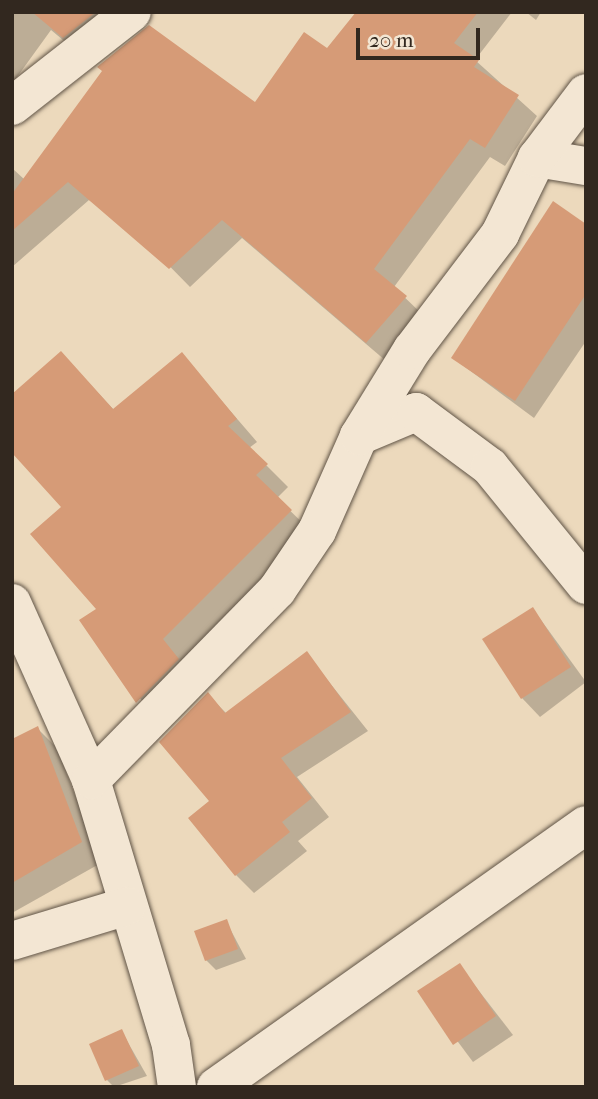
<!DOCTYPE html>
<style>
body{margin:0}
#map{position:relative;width:598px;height:1099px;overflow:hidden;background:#ecd9bc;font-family:"IM FELL French Canon",serif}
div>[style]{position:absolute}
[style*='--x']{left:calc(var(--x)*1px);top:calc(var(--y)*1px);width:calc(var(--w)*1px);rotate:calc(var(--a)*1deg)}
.shadow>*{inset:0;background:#0003}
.building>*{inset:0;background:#d69b77}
.roads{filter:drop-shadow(0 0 2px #605446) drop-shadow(0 0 2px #605446)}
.minor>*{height:38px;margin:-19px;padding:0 19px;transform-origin:19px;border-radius:19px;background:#f3e6d3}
span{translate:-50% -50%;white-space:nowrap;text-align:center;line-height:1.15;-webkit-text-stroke:6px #f3e6d3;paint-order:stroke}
.frame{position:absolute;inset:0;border:14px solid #32281f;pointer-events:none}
.scale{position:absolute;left:356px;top:28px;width:124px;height:32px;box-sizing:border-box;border:4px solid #32281f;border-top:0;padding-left:9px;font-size:21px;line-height:24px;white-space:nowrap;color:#32281f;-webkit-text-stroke:5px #f3e6d3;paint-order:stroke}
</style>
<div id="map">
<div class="shadow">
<i style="clip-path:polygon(12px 12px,125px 12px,87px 60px,51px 30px,12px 84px)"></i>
<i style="clip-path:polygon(358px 12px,512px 12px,475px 60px,537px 116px,505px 166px,490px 157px,394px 287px,425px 317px,386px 361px,242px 238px,190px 287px,142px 238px,89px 200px,12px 267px,12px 168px,25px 180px,256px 104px,328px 51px)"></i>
<i style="clip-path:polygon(526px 12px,541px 12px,536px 20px)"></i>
<i style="clip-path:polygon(586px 226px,586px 341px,534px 418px,453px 358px)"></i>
<i style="clip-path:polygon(61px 353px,114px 410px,182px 355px,257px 442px,249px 448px,288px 487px,277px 498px,312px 532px,159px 723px,81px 621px,98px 609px,63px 507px)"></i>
<i style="clip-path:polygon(533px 609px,586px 682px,540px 717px,522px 698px)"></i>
<i style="clip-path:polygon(306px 653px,368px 731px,297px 777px,329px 817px,298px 841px,307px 851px,254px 893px,236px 875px,212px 801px,208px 695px,227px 714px)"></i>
<i style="clip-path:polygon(37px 728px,57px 748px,101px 863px,12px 913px,12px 741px)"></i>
<i style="clip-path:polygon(226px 921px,246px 959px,216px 970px,206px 960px)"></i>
<i style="clip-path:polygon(459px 965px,513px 1035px,473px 1062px,420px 991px)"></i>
<i style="clip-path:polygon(122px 1032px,147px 1076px,114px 1087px,107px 1080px)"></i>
</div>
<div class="building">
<i style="clip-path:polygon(32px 12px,96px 12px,63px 38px)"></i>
<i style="clip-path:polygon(356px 12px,478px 12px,454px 43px,479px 60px,474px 67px,519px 95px,485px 148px,470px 139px,374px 269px,407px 296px,366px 343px,222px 220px,169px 269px,68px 182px,12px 231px,12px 194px,102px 71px,97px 67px,149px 25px,255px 102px,304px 32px,327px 48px)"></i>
<i style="clip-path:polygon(553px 201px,586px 224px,586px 294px,515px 401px,451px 358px)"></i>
<i style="clip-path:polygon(61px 351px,113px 409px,182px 352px,237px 419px,228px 426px,268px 464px,256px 475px,292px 510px,163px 639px,179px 659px,136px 703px,79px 620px,96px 609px,30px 534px,61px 507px,12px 453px,12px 394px)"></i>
<i style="clip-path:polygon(533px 607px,571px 667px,521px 699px,482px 639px)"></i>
<i style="clip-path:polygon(307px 651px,351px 712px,281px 758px,312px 798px,282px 822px,290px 832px,235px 876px,188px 818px,209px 801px,159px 742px,208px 692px,225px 713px)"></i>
<i style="clip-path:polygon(38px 726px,82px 842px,12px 883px,12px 739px)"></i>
<i style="clip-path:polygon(227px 919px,238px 949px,205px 961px,194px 931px)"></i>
<i style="clip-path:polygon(460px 963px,496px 1016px,453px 1045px,417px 991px)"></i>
<i style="clip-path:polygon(122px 1029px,139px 1066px,105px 1081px,89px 1044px)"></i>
</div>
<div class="roads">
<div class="minor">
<i style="--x:12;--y:106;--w:152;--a:-38.1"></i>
<i style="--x:537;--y:158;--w:50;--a:9.3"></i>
<i style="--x:359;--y:436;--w:62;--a:-22.8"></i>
<i style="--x:416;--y:412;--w:92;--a:36.6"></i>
<i style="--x:490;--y:467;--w:152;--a:50.9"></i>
<i style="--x:12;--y:603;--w:194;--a:65.9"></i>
<i style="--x:91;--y:780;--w:277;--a:73.2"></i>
<i style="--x:171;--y:1045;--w:42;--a:81.9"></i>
<i style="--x:91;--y:780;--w:266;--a:-45.6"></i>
<i style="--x:277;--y:590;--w:71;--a:-55.9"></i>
<i style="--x:317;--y:531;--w:104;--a:-66.1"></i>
<i style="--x:359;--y:436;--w:101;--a:-58.4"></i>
<i style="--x:412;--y:350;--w:146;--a:-52.8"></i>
<i style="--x:500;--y:234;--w:85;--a:-64"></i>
<i style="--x:537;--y:158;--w:81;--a:-53"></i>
<i style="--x:12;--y:941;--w:120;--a:-16.9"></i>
<i style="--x:216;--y:1087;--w:453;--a:-35.3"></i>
</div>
</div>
<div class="frame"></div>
<div class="scale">20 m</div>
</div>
